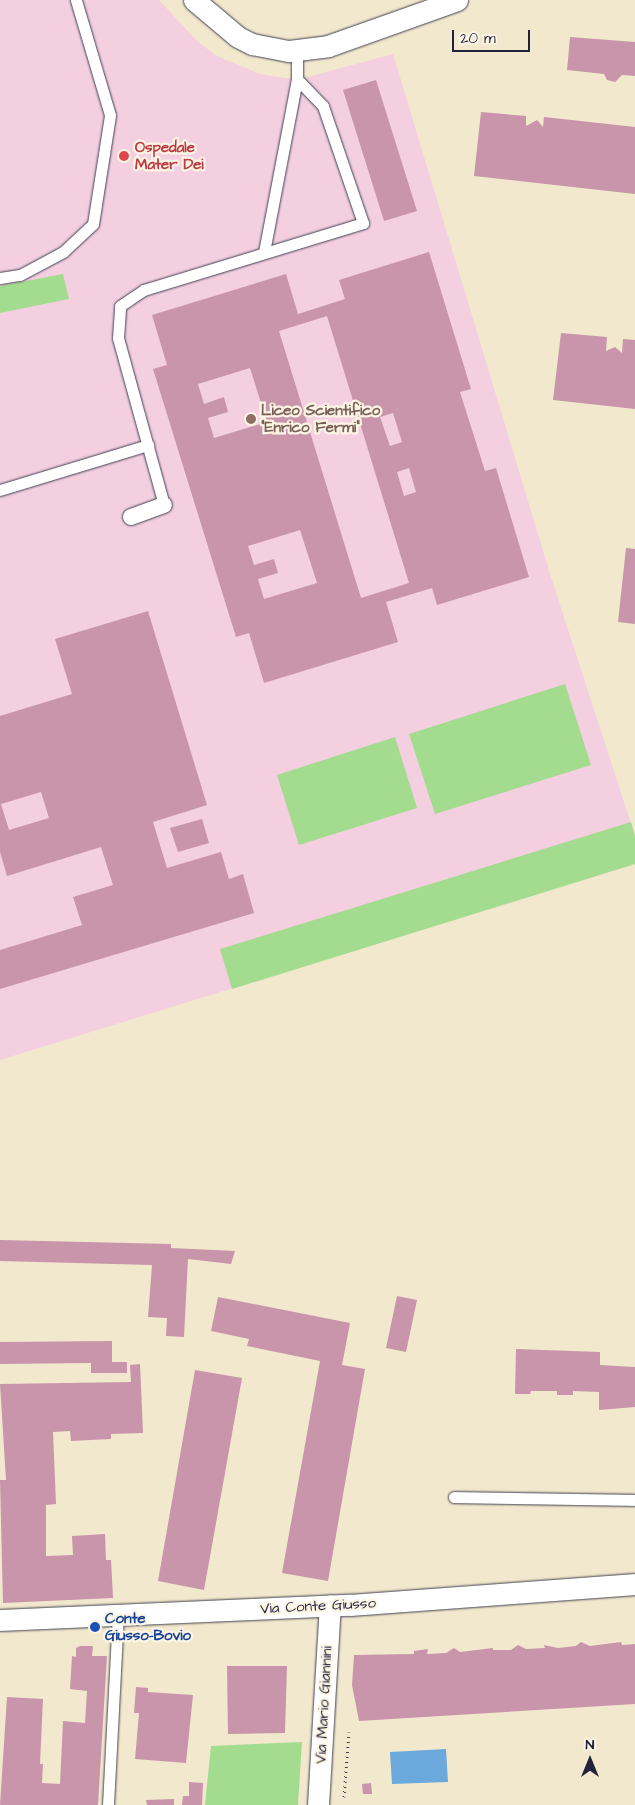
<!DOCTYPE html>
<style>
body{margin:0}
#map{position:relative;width:635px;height:1805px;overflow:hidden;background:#f2e8cd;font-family:"Architects Daughter",sans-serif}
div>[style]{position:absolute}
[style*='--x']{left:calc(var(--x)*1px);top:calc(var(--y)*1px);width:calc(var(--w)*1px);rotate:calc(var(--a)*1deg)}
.built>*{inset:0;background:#f3cfe0}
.green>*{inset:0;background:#a3dc8e}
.water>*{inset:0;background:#6ba9dd}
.building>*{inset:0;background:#c895ab}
.path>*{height:3px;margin-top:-1.5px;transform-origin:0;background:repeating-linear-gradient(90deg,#414051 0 1px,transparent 0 5px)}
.roads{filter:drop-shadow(0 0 1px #414051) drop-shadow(0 0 1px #414051)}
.service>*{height:11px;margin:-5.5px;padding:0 5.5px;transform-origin:5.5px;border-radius:5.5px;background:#fff}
.pedestrian>*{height:16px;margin:-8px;padding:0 8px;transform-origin:8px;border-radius:8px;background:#fff}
.minor>*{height:21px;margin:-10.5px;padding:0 10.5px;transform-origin:10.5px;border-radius:10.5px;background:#fff}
.dots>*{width:14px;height:14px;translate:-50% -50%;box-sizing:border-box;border:2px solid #fcf5e5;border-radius:50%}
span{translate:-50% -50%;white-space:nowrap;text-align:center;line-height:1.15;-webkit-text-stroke:4.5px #fcf5e5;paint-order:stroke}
.health-label{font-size:15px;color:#be3a42;font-weight:700}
.left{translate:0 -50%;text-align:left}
.education-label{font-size:15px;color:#785e54;font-weight:700}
.street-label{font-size:15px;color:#22223b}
.transit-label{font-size:15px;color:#164399;font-weight:700}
.north{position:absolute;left:565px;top:1735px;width:50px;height:50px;-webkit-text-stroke:4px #fcf5e5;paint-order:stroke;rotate:0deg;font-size:14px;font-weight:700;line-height:20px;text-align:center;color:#22223b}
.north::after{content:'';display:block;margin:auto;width:18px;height:22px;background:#22223b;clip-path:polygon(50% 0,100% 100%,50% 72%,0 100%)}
.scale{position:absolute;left:452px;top:30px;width:78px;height:22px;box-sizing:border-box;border:2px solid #22223b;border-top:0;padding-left:6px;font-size:15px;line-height:18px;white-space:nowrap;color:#22223b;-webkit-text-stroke:4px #fcf5e5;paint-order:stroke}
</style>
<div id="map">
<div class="built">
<i style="clip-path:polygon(0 0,159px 0,198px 42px,217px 56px,260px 74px,285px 78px,304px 78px,393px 54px,551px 577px,635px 836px,635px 864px,0 1060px)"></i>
</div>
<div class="green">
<i style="clip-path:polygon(63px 274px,69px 299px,0 313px,0 286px)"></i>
<i style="clip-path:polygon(565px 684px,591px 765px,435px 814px,409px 734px)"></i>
<i style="clip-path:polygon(395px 737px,417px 808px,299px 845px,277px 775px)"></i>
<i style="clip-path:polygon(631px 822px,635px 836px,635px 864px,232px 989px,220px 949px)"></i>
<i style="clip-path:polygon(302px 1742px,298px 1805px,205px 1805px,211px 1746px)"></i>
</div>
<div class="water">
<i style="clip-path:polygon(446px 1749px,448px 1782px,392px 1784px,390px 1752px)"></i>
</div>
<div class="building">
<i style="clip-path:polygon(570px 37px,635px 42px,635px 76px,622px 75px,615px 82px,607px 80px,604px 74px,567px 70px)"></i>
<i style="clip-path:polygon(376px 80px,417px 211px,384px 221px,343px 90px)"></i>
<i style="clip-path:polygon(481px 112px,526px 116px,526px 126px,537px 120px,543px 127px,544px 117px,635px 127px,635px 194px,474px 176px)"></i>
<i style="clip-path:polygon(evenodd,429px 252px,471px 389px,460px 392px,485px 471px,496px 468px,529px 577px,437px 605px,432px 588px,386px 602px,398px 642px,264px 683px,249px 633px,236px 637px,153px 369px,167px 365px,152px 315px,286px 274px,298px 314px,345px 299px,339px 280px,429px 252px,327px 316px,409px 583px,361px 598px,279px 331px,327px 316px,429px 252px,250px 368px,267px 422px,214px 438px,208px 418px,228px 412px,224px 397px,204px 404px,198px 384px,250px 368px,429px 252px,393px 413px,402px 442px,390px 446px,380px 417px,393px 413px,429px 252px,409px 468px,416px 492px,404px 496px,397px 472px,409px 468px,429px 252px,300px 530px,317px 583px,264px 599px,258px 579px,278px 573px,274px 559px,254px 565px,248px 546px,300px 530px)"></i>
<i style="clip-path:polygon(561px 333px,607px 337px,606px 351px,615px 347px,622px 353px,623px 339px,635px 340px,635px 409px,553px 400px)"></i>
<i style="clip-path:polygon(626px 548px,635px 549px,635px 624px,618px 622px)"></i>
<i style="clip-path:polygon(evenodd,148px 611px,207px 805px,153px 822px,167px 868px,221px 852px,229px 879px,243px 874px,254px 913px,0 989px,0 950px,82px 925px,73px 897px,113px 885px,101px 847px,7px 876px,0 852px,0 716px,72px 694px,55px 639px,148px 611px,41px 792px,49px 818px,9px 830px,1px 804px,41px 792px)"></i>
<i style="clip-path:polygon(202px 819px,209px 843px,178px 852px,170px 828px)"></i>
<i style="clip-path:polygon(0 1240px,171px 1244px,171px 1248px,235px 1251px,231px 1264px,188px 1259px,184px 1337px,166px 1336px,167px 1318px,148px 1317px,152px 1265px,0 1261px)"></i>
<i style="clip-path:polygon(397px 1296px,417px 1300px,406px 1352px,386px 1348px)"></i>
<i style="clip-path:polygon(218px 1297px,350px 1323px,342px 1365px,365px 1369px,328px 1581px,282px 1573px,320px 1361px,247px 1346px,249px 1339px,211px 1331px)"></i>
<i style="clip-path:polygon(112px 1341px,112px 1362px,127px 1362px,127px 1373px,91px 1373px,91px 1363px,0 1364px,0 1342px)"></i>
<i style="clip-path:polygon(516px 1349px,600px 1352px,600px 1365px,635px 1367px,635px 1407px,599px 1410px,599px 1392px,573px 1391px,573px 1395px,557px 1395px,557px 1391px,531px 1391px,530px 1394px,515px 1394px)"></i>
<i style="clip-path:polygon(140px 1364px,143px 1433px,111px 1434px,111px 1439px,71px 1441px,70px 1431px,53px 1432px,56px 1504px,46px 1505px,46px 1556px,73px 1555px,72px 1536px,105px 1534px,106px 1560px,111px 1560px,113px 1598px,3px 1603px,0 1480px,6px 1480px,0 1384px,131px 1382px,130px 1365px)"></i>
<i style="clip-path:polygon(195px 1370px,242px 1378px,204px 1590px,158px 1581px)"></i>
<i style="clip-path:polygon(581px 1642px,590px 1646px,621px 1642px,622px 1645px,635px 1644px,635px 1704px,359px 1721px,352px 1685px,354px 1655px,414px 1654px,414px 1651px,428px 1649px,427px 1654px,446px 1653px,454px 1648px,460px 1652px,493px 1648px,493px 1650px,511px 1650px,518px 1645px,526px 1649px,545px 1648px,544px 1645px,558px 1648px,576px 1646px)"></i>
<i style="clip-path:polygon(80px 1646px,93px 1646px,92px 1656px,107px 1656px,98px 1805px,0 1805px,7px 1697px,43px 1699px,40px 1764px,43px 1764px,42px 1783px,60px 1784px,63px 1721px,85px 1723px,87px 1691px,70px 1689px,72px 1656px,76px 1657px,76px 1648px)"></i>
<i style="clip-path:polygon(227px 1666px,287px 1666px,285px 1733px,228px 1734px)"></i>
<i style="clip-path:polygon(136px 1687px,148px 1688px,148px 1692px,193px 1695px,186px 1763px,135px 1759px,139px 1713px,134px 1713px)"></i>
<i style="clip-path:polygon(189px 1782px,203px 1783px,202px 1805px,182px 1805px,183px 1796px,189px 1796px)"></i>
<i style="clip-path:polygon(371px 1783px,372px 1794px,363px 1794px,362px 1784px)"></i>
<i style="clip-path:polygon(174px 1799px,174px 1805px,147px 1805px,146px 1800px)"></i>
</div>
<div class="path">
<i style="--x:344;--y:1797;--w:65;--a:-85.6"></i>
</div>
<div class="roads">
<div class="service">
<i style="--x:264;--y:252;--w:176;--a:-79.2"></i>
<i style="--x:297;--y:79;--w:28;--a:-90"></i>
<i style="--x:0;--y:278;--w:20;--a:-9"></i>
<i style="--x:20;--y:275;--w:49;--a:-28.1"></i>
<i style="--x:63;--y:252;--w:41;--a:-43"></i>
<i style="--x:93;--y:224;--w:110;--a:-81.1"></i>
<i style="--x:110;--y:115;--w:120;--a:-106.5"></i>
<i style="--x:0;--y:490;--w:155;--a:-16.9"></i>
<i style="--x:164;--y:505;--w:173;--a:-105.4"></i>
<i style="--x:118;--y:338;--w:32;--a:-86"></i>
<i style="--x:120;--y:306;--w:29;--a:-34"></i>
<i style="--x:144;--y:290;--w:229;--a:-17"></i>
<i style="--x:363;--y:223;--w:124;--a:-108.9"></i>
<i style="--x:323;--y:106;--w:37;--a:-134"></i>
<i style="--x:454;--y:1497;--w:181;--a:0.9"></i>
<i style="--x:108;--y:1805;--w:190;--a:-87"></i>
</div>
<div class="pedestrian">
<i style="--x:131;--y:517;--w:35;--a:-20"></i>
</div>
<div class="minor">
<i style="--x:194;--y:0;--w:57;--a:40.1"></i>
<i style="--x:238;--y:37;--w:16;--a:27"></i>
<i style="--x:252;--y:44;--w:38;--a:11"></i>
<i style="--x:289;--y:51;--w:39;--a:-7"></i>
<i style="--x:328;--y:46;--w:137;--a:-19.6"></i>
<i style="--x:0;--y:1620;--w:350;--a:-2.5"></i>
<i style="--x:350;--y:1605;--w:286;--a:-4.2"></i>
<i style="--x:318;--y:1805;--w:200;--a:-86.6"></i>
</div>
</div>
<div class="dots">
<i style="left:124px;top:156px;background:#e0444e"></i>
<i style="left:251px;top:419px;background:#8d6e63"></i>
<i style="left:95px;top:1627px;background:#1a4fb4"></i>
</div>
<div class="health-label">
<span class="left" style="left:135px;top:156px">Ospedale<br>Mater Dei</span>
</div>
<div class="education-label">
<span class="left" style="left:261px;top:419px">Liceo Scientifico<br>"Enrico Fermi"</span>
</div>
<div class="street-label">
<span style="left:318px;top:1606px;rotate:-3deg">Via Conte Giusso</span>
<span style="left:324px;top:1705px;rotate:-87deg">Via Mario Giannini</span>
</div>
<div class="transit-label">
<span class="left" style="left:105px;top:1627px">Conte<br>Giusso-Bovio</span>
</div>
<div class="north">N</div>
<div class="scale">20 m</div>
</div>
